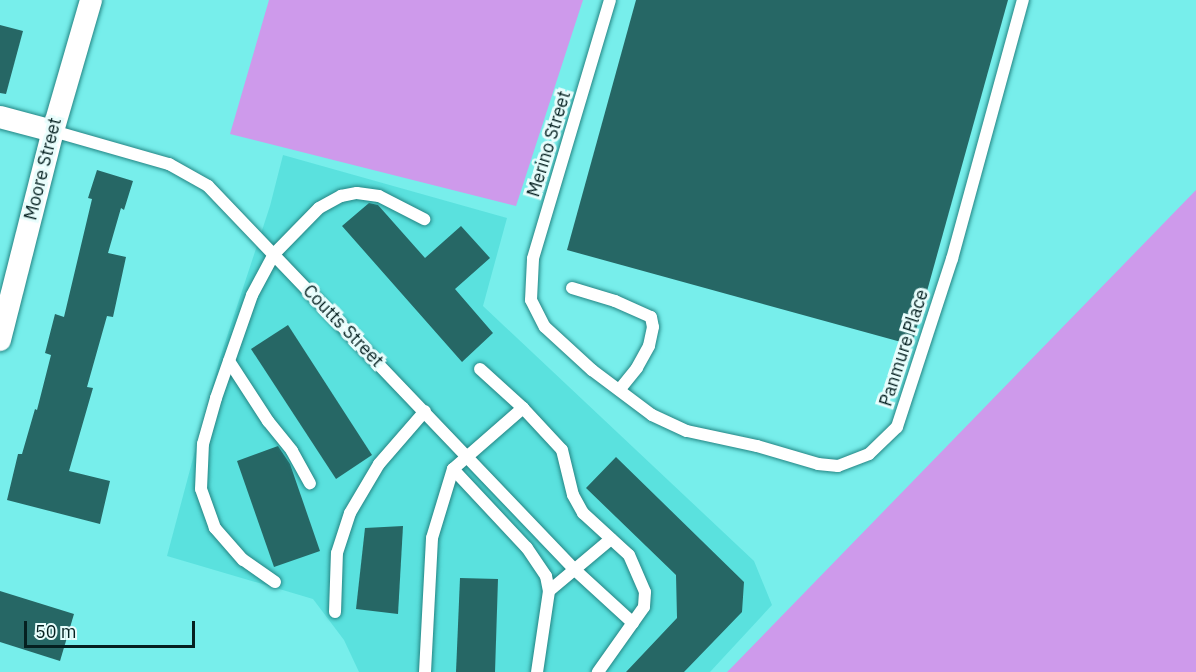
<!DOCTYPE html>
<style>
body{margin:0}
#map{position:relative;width:1196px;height:672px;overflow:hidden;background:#77eeeb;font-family:"IBM Plex Sans",sans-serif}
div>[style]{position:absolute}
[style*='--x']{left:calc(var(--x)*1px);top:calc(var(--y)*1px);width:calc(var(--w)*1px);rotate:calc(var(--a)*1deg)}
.built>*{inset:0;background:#5ae1de}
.green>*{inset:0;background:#ce9aeb}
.building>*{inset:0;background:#266765}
.roads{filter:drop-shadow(0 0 2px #238483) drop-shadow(0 0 2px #238483)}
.lane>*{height:12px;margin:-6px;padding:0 6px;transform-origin:6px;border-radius:6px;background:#fff}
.street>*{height:22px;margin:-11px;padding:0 11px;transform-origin:11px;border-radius:11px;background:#fff}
span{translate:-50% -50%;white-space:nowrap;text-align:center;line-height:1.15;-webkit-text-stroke:6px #e8fdfc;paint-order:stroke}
.street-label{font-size:18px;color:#052020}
.scale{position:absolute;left:24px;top:621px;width:171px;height:27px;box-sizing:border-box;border:3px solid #052020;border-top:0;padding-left:8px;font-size:18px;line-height:21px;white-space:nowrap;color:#052020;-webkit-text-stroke:4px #e8fdfc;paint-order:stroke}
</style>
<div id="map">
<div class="built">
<i style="clip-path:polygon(283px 155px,507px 218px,483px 306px,754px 561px,772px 605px,710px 672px,359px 672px,344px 640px,313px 599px,167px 556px,219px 361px,270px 206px)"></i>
</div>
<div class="green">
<i style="clip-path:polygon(269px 0,583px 0,516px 206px,230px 134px)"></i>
<i style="clip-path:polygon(1196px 190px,1196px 672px,727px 672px,736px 663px)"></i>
</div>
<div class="building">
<i style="clip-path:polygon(636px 0,1008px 0,912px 345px,567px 250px)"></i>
<i style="clip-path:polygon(0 25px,23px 31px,6px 94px,0 93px)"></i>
<i style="clip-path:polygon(97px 170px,133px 181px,124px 210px,121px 208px,108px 253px,126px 257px,113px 317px,107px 316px,87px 387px,93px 388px,69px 471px,110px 481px,100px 524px,7px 500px,18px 454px,22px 454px,35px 409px,37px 410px,51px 355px,45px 353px,55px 314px,64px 317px,92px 199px,88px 198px)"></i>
<i style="clip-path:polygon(369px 203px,378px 205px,425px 258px,461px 226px,490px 258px,455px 289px,493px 333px,462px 362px,342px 226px)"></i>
<i style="clip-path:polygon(288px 325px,372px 455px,336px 479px,251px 349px)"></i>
<i style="clip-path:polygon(278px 446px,290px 464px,320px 551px,274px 567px,237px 461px)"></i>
<i style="clip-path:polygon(616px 457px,744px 582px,742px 612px,684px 672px,626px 672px,677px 618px,676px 575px,586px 488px)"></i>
<i style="clip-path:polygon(403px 526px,398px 614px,356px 609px,365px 528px)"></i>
<i style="clip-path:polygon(460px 578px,498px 579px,495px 672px,456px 672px)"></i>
<i style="clip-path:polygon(0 591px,74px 614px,60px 661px,0 642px)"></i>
</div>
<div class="roads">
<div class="lane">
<i style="--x:610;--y:0;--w:270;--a:106.6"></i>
<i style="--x:533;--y:259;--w:41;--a:92.8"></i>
<i style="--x:531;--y:300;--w:30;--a:63"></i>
<i style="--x:545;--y:327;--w:64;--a:42.5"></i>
<i style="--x:592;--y:370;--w:75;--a:36.9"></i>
<i style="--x:652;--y:415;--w:38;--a:25"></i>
<i style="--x:687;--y:431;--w:72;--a:12.1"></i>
<i style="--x:757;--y:446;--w:64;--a:16.4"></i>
<i style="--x:818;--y:464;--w:20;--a:6"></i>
<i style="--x:838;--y:466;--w:33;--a:-21"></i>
<i style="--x:869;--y:454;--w:39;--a:-44"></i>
<i style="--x:897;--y:427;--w:177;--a:-71.9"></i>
<i style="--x:952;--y:259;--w:269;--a:-74.7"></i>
<i style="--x:53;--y:131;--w:121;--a:15.9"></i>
<i style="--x:169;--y:164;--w:45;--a:29.4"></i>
<i style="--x:208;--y:186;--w:530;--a:46.3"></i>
<i style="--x:574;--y:569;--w:80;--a:42.5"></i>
<i style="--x:572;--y:288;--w:45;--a:16.8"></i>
<i style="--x:615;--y:301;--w:39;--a:24"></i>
<i style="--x:651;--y:317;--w:10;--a:79"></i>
<i style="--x:653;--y:327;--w:19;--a:102"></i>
<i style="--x:649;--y:346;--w:25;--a:119"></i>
<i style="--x:637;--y:368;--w:28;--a:129"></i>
<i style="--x:229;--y:361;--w:72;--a:57"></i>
<i style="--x:268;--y:421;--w:38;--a:51"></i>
<i style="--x:292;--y:451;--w:37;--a:61"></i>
<i style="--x:523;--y:408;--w:57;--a:47.1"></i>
<i style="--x:562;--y:450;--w:46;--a:76.3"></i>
<i style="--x:573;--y:495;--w:21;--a:61"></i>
<i style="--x:583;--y:513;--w:62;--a:42.4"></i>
<i style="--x:629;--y:555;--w:40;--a:66.6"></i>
<i style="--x:645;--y:592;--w:15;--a:94"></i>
<i style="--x:644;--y:607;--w:80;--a:125.3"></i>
<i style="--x:453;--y:469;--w:108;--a:46.9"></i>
<i style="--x:527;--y:548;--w:34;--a:56"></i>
<i style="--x:546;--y:576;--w:15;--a:79"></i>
<i style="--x:549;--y:591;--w:82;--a:98.4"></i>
<i style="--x:275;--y:582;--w:39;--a:-145"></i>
<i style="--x:243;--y:560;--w:43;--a:-131.2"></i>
<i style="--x:215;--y:528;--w:41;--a:-109.7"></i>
<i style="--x:201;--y:489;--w:45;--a:-87.5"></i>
<i style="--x:203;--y:444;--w:48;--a:-74.2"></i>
<i style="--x:216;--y:398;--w:109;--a:-70.7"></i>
<i style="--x:252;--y:295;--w:47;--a:-61.8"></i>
<i style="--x:274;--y:254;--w:64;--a:-45.6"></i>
<i style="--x:319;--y:208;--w:25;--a:-29"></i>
<i style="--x:341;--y:196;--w:16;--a:-11"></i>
<i style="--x:357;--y:193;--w:22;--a:8"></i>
<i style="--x:379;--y:196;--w:51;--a:27.1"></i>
<i style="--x:549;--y:591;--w:81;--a:-40"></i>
<i style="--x:335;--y:612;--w:59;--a:-88.1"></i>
<i style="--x:337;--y:553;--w:42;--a:-72"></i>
<i style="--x:350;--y:513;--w:57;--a:-59.4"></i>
<i style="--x:379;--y:464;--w:70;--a:-49"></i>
<i style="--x:425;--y:672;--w:134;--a:-87"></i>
<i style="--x:432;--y:538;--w:72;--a:-73.1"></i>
<i style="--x:453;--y:469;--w:93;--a:-41.1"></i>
<i style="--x:523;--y:408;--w:58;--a:-137.8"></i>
</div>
<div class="street">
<i style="--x:0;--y:117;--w:55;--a:14.8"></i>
<i style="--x:0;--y:340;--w:216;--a:-75.8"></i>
<i style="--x:53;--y:131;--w:136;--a:-73.8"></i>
</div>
</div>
<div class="street-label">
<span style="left:549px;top:144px;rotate:-73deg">Merino Street</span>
<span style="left:43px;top:169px;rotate:-76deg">Moore Street</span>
<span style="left:343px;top:326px;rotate:46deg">Coutts Street</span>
<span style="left:904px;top:348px;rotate:-72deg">Panmure Place</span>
</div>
<div class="scale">50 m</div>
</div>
